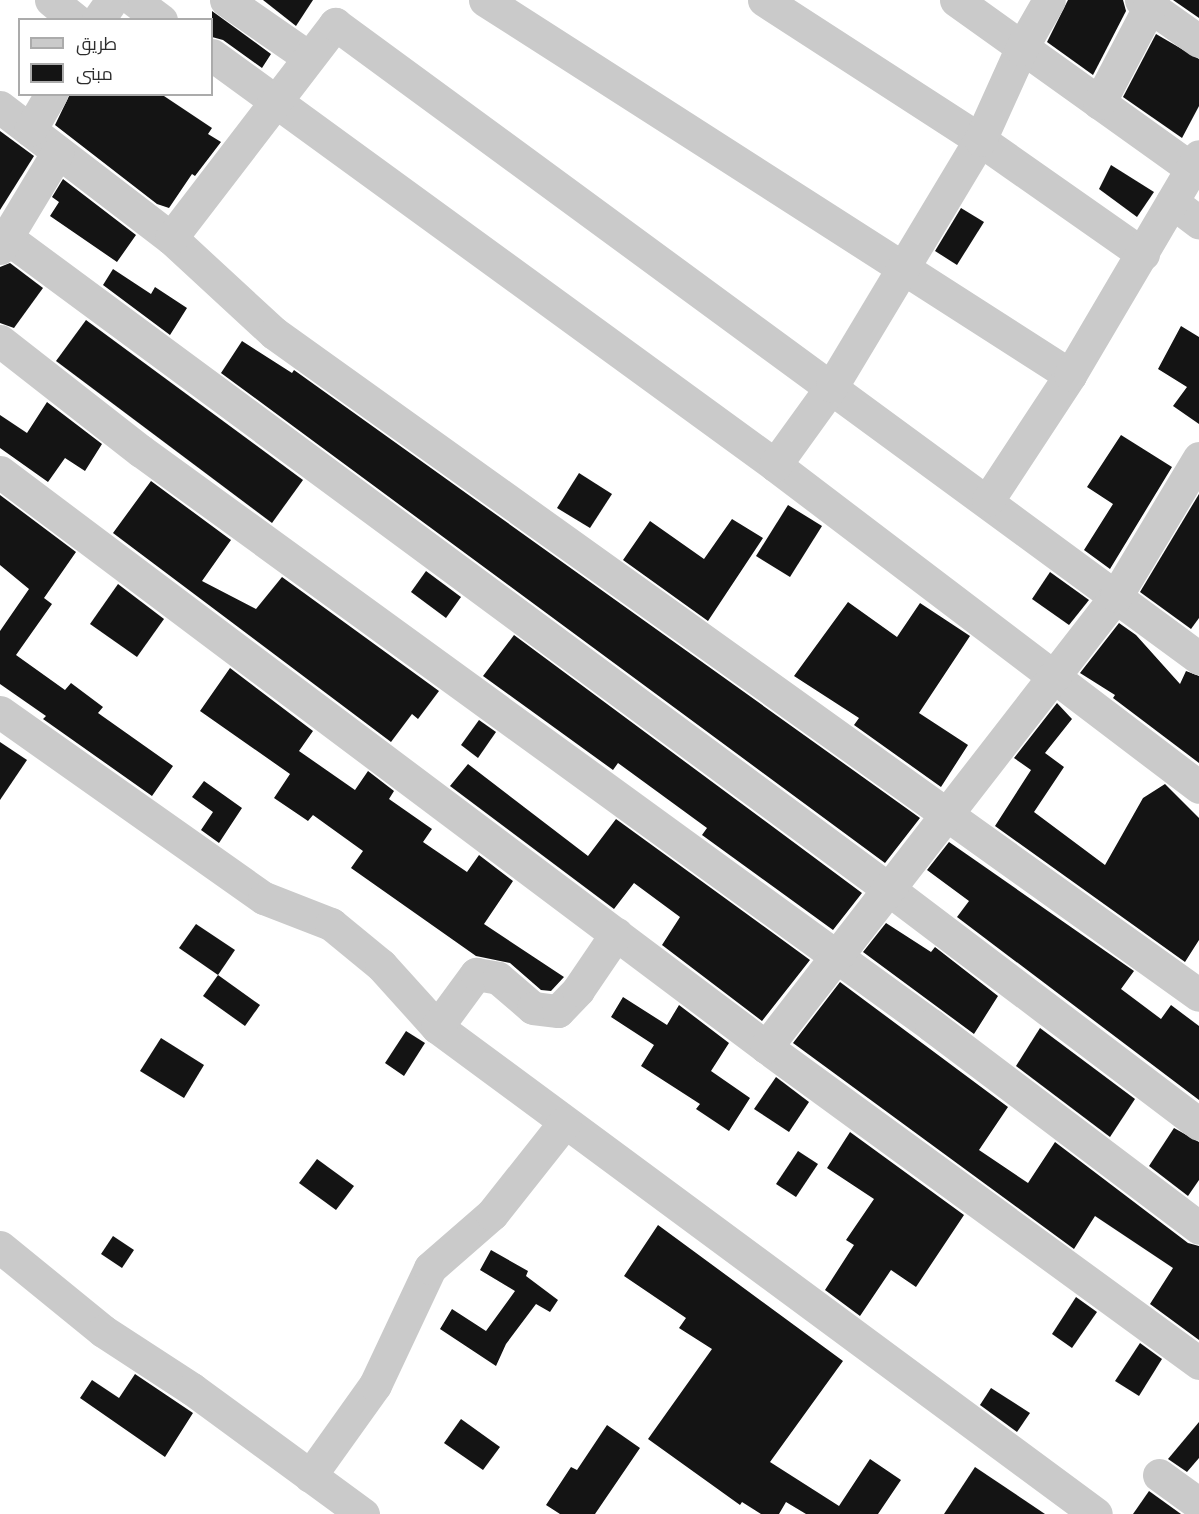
<!DOCTYPE html>
<meta charset="utf-8">
<style>
body{margin:0}
#map{position:relative;width:1199px;height:1514px;overflow:hidden;background:#fff;font-family:"Noto Sans",Cairo,sans-serif}
div>[style]{position:absolute}
[style*='--x']{left:calc(var(--x)*1px);top:calc(var(--y)*1px);width:calc(var(--w)*1px);rotate:calc(var(--a)*1deg)}
.building>*{inset:0;background:#141414}
.minor>*{height:33px;margin:-16.5px;padding:0 16.5px;transform-origin:16.5px;border-radius:16.5px;background:#cacaca}
span{translate:-50% -50%;white-space:nowrap;text-align:center;line-height:1.15;-webkit-text-stroke:6px #fff;paint-order:stroke}
.legend{position:absolute;left:18px;top:18px;width:195px;height:78px;box-sizing:border-box;background:#fff;border:2px solid #ababab;margin:0;padding:8px 10px;list-style:none;font-size:18px;color:#2d2d2d}
.legend li{display:flex;align-items:center;gap:12px;height:30px}
.legend b{width:30px;border:2px solid #ababab}
</style>
<div id="map">
<div class="building">
<i style="clip-path:polygon(263px 0,313px 0,296px 26px)"></i>
<i style="clip-path:polygon(1068px 0,1123px 0,1126px 11px,1093px 75px,1047px 42px)"></i>
<i style="clip-path:polygon(1173px 0,1199px 0,1199px 18px)"></i>
<i style="clip-path:polygon(212px 11px,271px 54px,262px 68px,223px 40px,212px 37px)"></i>
<i style="clip-path:polygon(1156px 34px,1199px 59px,1199px 106px,1182px 138px,1123px 97px)"></i>
<i style="clip-path:polygon(70px 94px,161px 94px,212px 128px,208px 134px,221px 142px,195px 176px,192px 174px,169px 208px,157px 204px,55px 125px)"></i>
<i style="clip-path:polygon(0 131px,34px 156px,0 210px)"></i>
<i style="clip-path:polygon(1111px 165px,1154px 192px,1137px 217px,1099px 189px)"></i>
<i style="clip-path:polygon(63px 179px,136px 235px,117px 262px,50px 216px,59px 202px,52px 197px)"></i>
<i style="clip-path:polygon(961px 208px,984px 222px,957px 265px,935px 251px)"></i>
<i style="clip-path:polygon(10px 263px,43px 288px,14px 328px,0 323px,0 267px)"></i>
<i style="clip-path:polygon(113px 269px,151px 294px,155px 287px,187px 308px,170px 335px,103px 285px)"></i>
<i style="clip-path:polygon(86px 320px,303px 480px,272px 523px,56px 361px)"></i>
<i style="clip-path:polygon(1181px 326px,1199px 337px,1199px 424px,1173px 406px,1187px 387px,1158px 369px)"></i>
<i style="clip-path:polygon(242px 341px,292px 373px,294px 370px,920px 818px,885px 863px,221px 373px)"></i>
<i style="clip-path:polygon(47px 402px,102px 444px,85px 471px,65px 458px,48px 482px,0 448px,0 415px,27px 433px)"></i>
<i style="clip-path:polygon(1121px 435px,1172px 467px,1110px 569px,1084px 550px,1113px 504px,1087px 487px)"></i>
<i style="clip-path:polygon(579px 473px,612px 494px,590px 528px,557px 508px)"></i>
<i style="clip-path:polygon(151px 481px,231px 540px,202px 581px,256px 609px,282px 577px,439px 691px,418px 719px,412px 714px,391px 742px,113px 533px)"></i>
<i style="clip-path:polygon(1199px 494px,1199px 618px,1191px 629px,1140px 592px)"></i>
<i style="clip-path:polygon(0 495px,76px 552px,44px 598px,52px 604px,16px 655px,65px 690px,71px 683px,103px 707px,98px 713px,173px 766px,152px 796px,43px 719px,46px 716px,0 684px,0 631px,29px 589px,0 565px)"></i>
<i style="clip-path:polygon(788px 505px,822px 526px,790px 577px,756px 556px)"></i>
<i style="clip-path:polygon(732px 519px,763px 538px,708px 621px,623px 560px,650px 521px,704px 559px)"></i>
<i style="clip-path:polygon(426px 571px,461px 597px,446px 618px,411px 592px)"></i>
<i style="clip-path:polygon(1050px 572px,1089px 600px,1069px 625px,1032px 599px)"></i>
<i style="clip-path:polygon(118px 584px,164px 619px,137px 657px,90px 624px)"></i>
<i style="clip-path:polygon(848px 602px,897px 637px,920px 603px,970px 636px,919px 713px,968px 745px,941px 787px,854px 725px,859px 718px,794px 676px)"></i>
<i style="clip-path:polygon(1119px 623px,1136px 635px,1180px 684px,1186px 671px,1199px 676px,1199px 763px,1113px 698px,1115px 695px,1080px 673px)"></i>
<i style="clip-path:polygon(514px 635px,862px 893px,833px 930px,702px 835px,707px 828px,618px 763px,613px 770px,483px 676px)"></i>
<i style="clip-path:polygon(230px 668px,313px 731px,299px 751px,355px 790px,368px 771px,394px 791px,389px 799px,432px 829px,423px 842px,467px 872px,479px 855px,513px 881px,484px 924px,564px 977px,551px 991px,541px 990px,510px 963px,476px 956px,351px 868px,363px 851px,313px 815px,308px 821px,274px 798px,290px 774px,200px 711px)"></i>
<i style="clip-path:polygon(1057px 703px,1072px 719px,1045px 753px,1064px 767px,1034px 812px,1105px 865px,1143px 798px,1165px 784px,1199px 818px,1199px 940px,1185px 962px,995px 826px,1031px 770px,1014px 758px)"></i>
<i style="clip-path:polygon(479px 720px,496px 732px,478px 758px,461px 745px)"></i>
<i style="clip-path:polygon(0 742px,27px 760px,0 800px)"></i>
<i style="clip-path:polygon(468px 764px,588px 856px,616px 819px,810px 960px,762px 1021px,662px 945px,680px 917px,634px 883px,614px 909px,450px 786px)"></i>
<i style="clip-path:polygon(204px 781px,242px 808px,219px 843px,201px 830px,213px 812px,192px 797px)"></i>
<i style="clip-path:polygon(949px 842px,1134px 971px,1121px 989px,1161px 1019px,1171px 1005px,1199px 1026px,1199px 1100px,957px 917px,969px 901px,927px 870px)"></i>
<i style="clip-path:polygon(886px 923px,931px 952px,935px 947px,998px 996px,974px 1034px,863px 952px)"></i>
<i style="clip-path:polygon(196px 924px,235px 950px,218px 975px,179px 948px)"></i>
<i style="clip-path:polygon(218px 975px,260px 1005px,245px 1026px,203px 996px)"></i>
<i style="clip-path:polygon(840px 982px,1008px 1107px,979px 1150px,1028px 1183px,1055px 1142px,1188px 1243px,1199px 1246px,1199px 1340px,1150px 1304px,1173px 1268px,1095px 1216px,1074px 1249px,793px 1043px)"></i>
<i style="clip-path:polygon(623px 997px,667px 1025px,679px 1005px,729px 1043px,711px 1071px,750px 1098px,729px 1131px,696px 1109px,700px 1104px,641px 1066px,654px 1045px,611px 1017px)"></i>
<i style="clip-path:polygon(1040px 1028px,1135px 1099px,1110px 1137px,1016px 1066px)"></i>
<i style="clip-path:polygon(406px 1031px,425px 1043px,404px 1076px,385px 1063px)"></i>
<i style="clip-path:polygon(161px 1038px,204px 1065px,184px 1098px,140px 1071px)"></i>
<i style="clip-path:polygon(776px 1077px,809px 1102px,789px 1132px,754px 1109px)"></i>
<i style="clip-path:polygon(1174px 1128px,1199px 1142px,1199px 1180px,1188px 1196px,1149px 1166px)"></i>
<i style="clip-path:polygon(850px 1132px,964px 1215px,916px 1287px,891px 1270px,860px 1316px,825px 1290px,854px 1245px,846px 1240px,874px 1199px,827px 1168px)"></i>
<i style="clip-path:polygon(798px 1151px,818px 1164px,796px 1197px,776px 1184px)"></i>
<i style="clip-path:polygon(317px 1159px,354px 1186px,336px 1210px,299px 1183px)"></i>
<i style="clip-path:polygon(658px 1225px,843px 1361px,770px 1462px,839px 1506px,870px 1459px,901px 1480px,878px 1514px,806px 1514px,786px 1502px,779px 1514px,761px 1514px,742px 1502px,740px 1505px,648px 1439px,712px 1349px,679px 1328px,686px 1318px,624px 1276px)"></i>
<i style="clip-path:polygon(113px 1236px,134px 1250px,122px 1268px,101px 1254px)"></i>
<i style="clip-path:polygon(491px 1250px,528px 1271px,526px 1276px,558px 1300px,550px 1312px,536px 1304px,506px 1344px,496px 1366px,440px 1329px,452px 1309px,486px 1331px,515px 1291px,480px 1270px)"></i>
<i style="clip-path:polygon(1076px 1297px,1097px 1312px,1072px 1348px,1052px 1334px)"></i>
<i style="clip-path:polygon(1140px 1343px,1162px 1359px,1139px 1396px,1115px 1381px)"></i>
<i style="clip-path:polygon(135px 1374px,193px 1413px,165px 1457px,80px 1398px,92px 1380px,119px 1398px)"></i>
<i style="clip-path:polygon(991px 1388px,1030px 1413px,1017px 1432px,980px 1405px)"></i>
<i style="clip-path:polygon(461px 1419px,500px 1447px,483px 1470px,444px 1443px)"></i>
<i style="clip-path:polygon(1199px 1422px,1199px 1458px,1187px 1472px,1168px 1459px)"></i>
<i style="clip-path:polygon(607px 1425px,640px 1448px,595px 1514px,560px 1514px,546px 1505px,571px 1467px,577px 1470px)"></i>
<i style="clip-path:polygon(975px 1467px,1045px 1514px,944px 1514px)"></i>
<i style="clip-path:polygon(1149px 1491px,1181px 1514px,1133px 1514px)"></i>
</div>
<div class="minor">
<i style="--x:51;--y:0;--w:32;--a:39"></i>
<i style="--x:134;--y:0;--w:34;--a:37"></i>
<i style="--x:226;--y:0;--w:100;--a:34.8"></i>
<i style="--x:485;--y:0;--w:695;--a:32.66"></i>
<i style="--x:764;--y:0;--w:257;--a:32.9"></i>
<i style="--x:980;--y:140;--w:199;--a:35"></i>
<i style="--x:956;--y:0;--w:290;--a:35.6"></i>
<i style="--x:1141;--y:0;--w:71;--a:35.3"></i>
<i style="--x:98;--y:20;--w:24;--a:-55"></i>
<i style="--x:212;--y:55;--w:696;--a:36.06"></i>
<i style="--x:775;--y:465;--w:532;--a:37.21"></i>
<i style="--x:1099;--y:103;--w:116;--a:-62.3"></i>
<i style="--x:0;--y:107;--w:215;--a:37.5"></i>
<i style="--x:171;--y:238;--w:140;--a:42.7"></i>
<i style="--x:274;--y:333;--w:1137;--a:35.59"></i>
<i style="--x:30;--y:130;--w:42;--a:-59.7"></i>
<i style="--x:1172;--y:202;--w:34;--a:37"></i>
<i style="--x:6;--y:237;--w:1095;--a:36.46"></i>
<i style="--x:887;--y:888;--w:391;--a:37.1"></i>
<i style="--x:171;--y:238;--w:270;--a:-52.5"></i>
<i style="--x:335;--y:24;--w:1072;--a:36.27"></i>
<i style="--x:0;--y:248;--w:112;--a:-58.9"></i>
<i style="--x:0;--y:341;--w:179;--a:38"></i>
<i style="--x:141;--y:451;--w:977;--a:36"></i>
<i style="--x:931;--y:1025;--w:336;--a:37.1"></i>
<i style="--x:775;--y:465;--w:97;--a:-54.2"></i>
<i style="--x:832;--y:386;--w:287;--a:-59"></i>
<i style="--x:980;--y:140;--w:100;--a:-65.7"></i>
<i style="--x:1021;--y:49;--w:56;--a:-60.3"></i>
<i style="--x:0;--y:472;--w:958;--a:36.89"></i>
<i style="--x:766;--y:1047;--w:536;--a:36.12"></i>
<i style="--x:988;--y:500;--w:149;--a:-56.7"></i>
<i style="--x:1070;--y:375;--w:254;--a:-59.5"></i>
<i style="--x:0;--y:712;--w:323;--a:35.2"></i>
<i style="--x:264;--y:898;--w:72;--a:21.2"></i>
<i style="--x:331;--y:924;--w:65;--a:39.4"></i>
<i style="--x:381;--y:965;--w:84;--a:47.9"></i>
<i style="--x:437;--y:1027;--w:819;--a:36.46"></i>
<i style="--x:437;--y:1027;--w:66;--a:-53.7"></i>
<i style="--x:476;--y:974;--w:22;--a:10"></i>
<i style="--x:498;--y:978;--w:46;--a:40.6"></i>
<i style="--x:533;--y:1008;--w:25;--a:7"></i>
<i style="--x:558;--y:1011;--w:29;--a:-46"></i>
<i style="--x:578;--y:990;--w:68;--a:-55.8"></i>
<i style="--x:766;--y:1047;--w:571;--a:-52.19"></i>
<i style="--x:1116;--y:596;--w:161;--a:-59"></i>
<i style="--x:0;--y:1247;--w:133;--a:39.2"></i>
<i style="--x:103;--y:1331;--w:106;--a:33.1"></i>
<i style="--x:192;--y:1389;--w:212;--a:36.2"></i>
<i style="--x:1159;--y:1475;--w:49;--a:35.9"></i>
<i style="--x:310;--y:1476;--w:112;--a:-54.5"></i>
<i style="--x:375;--y:1385;--w:129;--a:-64.8"></i>
<i style="--x:430;--y:1268;--w:82;--a:-41.1"></i>
<i style="--x:492;--y:1214;--w:116;--a:-51.6"></i>
</div>
<ul class="legend">
<li><b style="height:8px;background:#cacaca"></b>طريق</li>
<li><b style="height:16px;background:#141414"></b>مبنى</li>
</ul>
</div>
